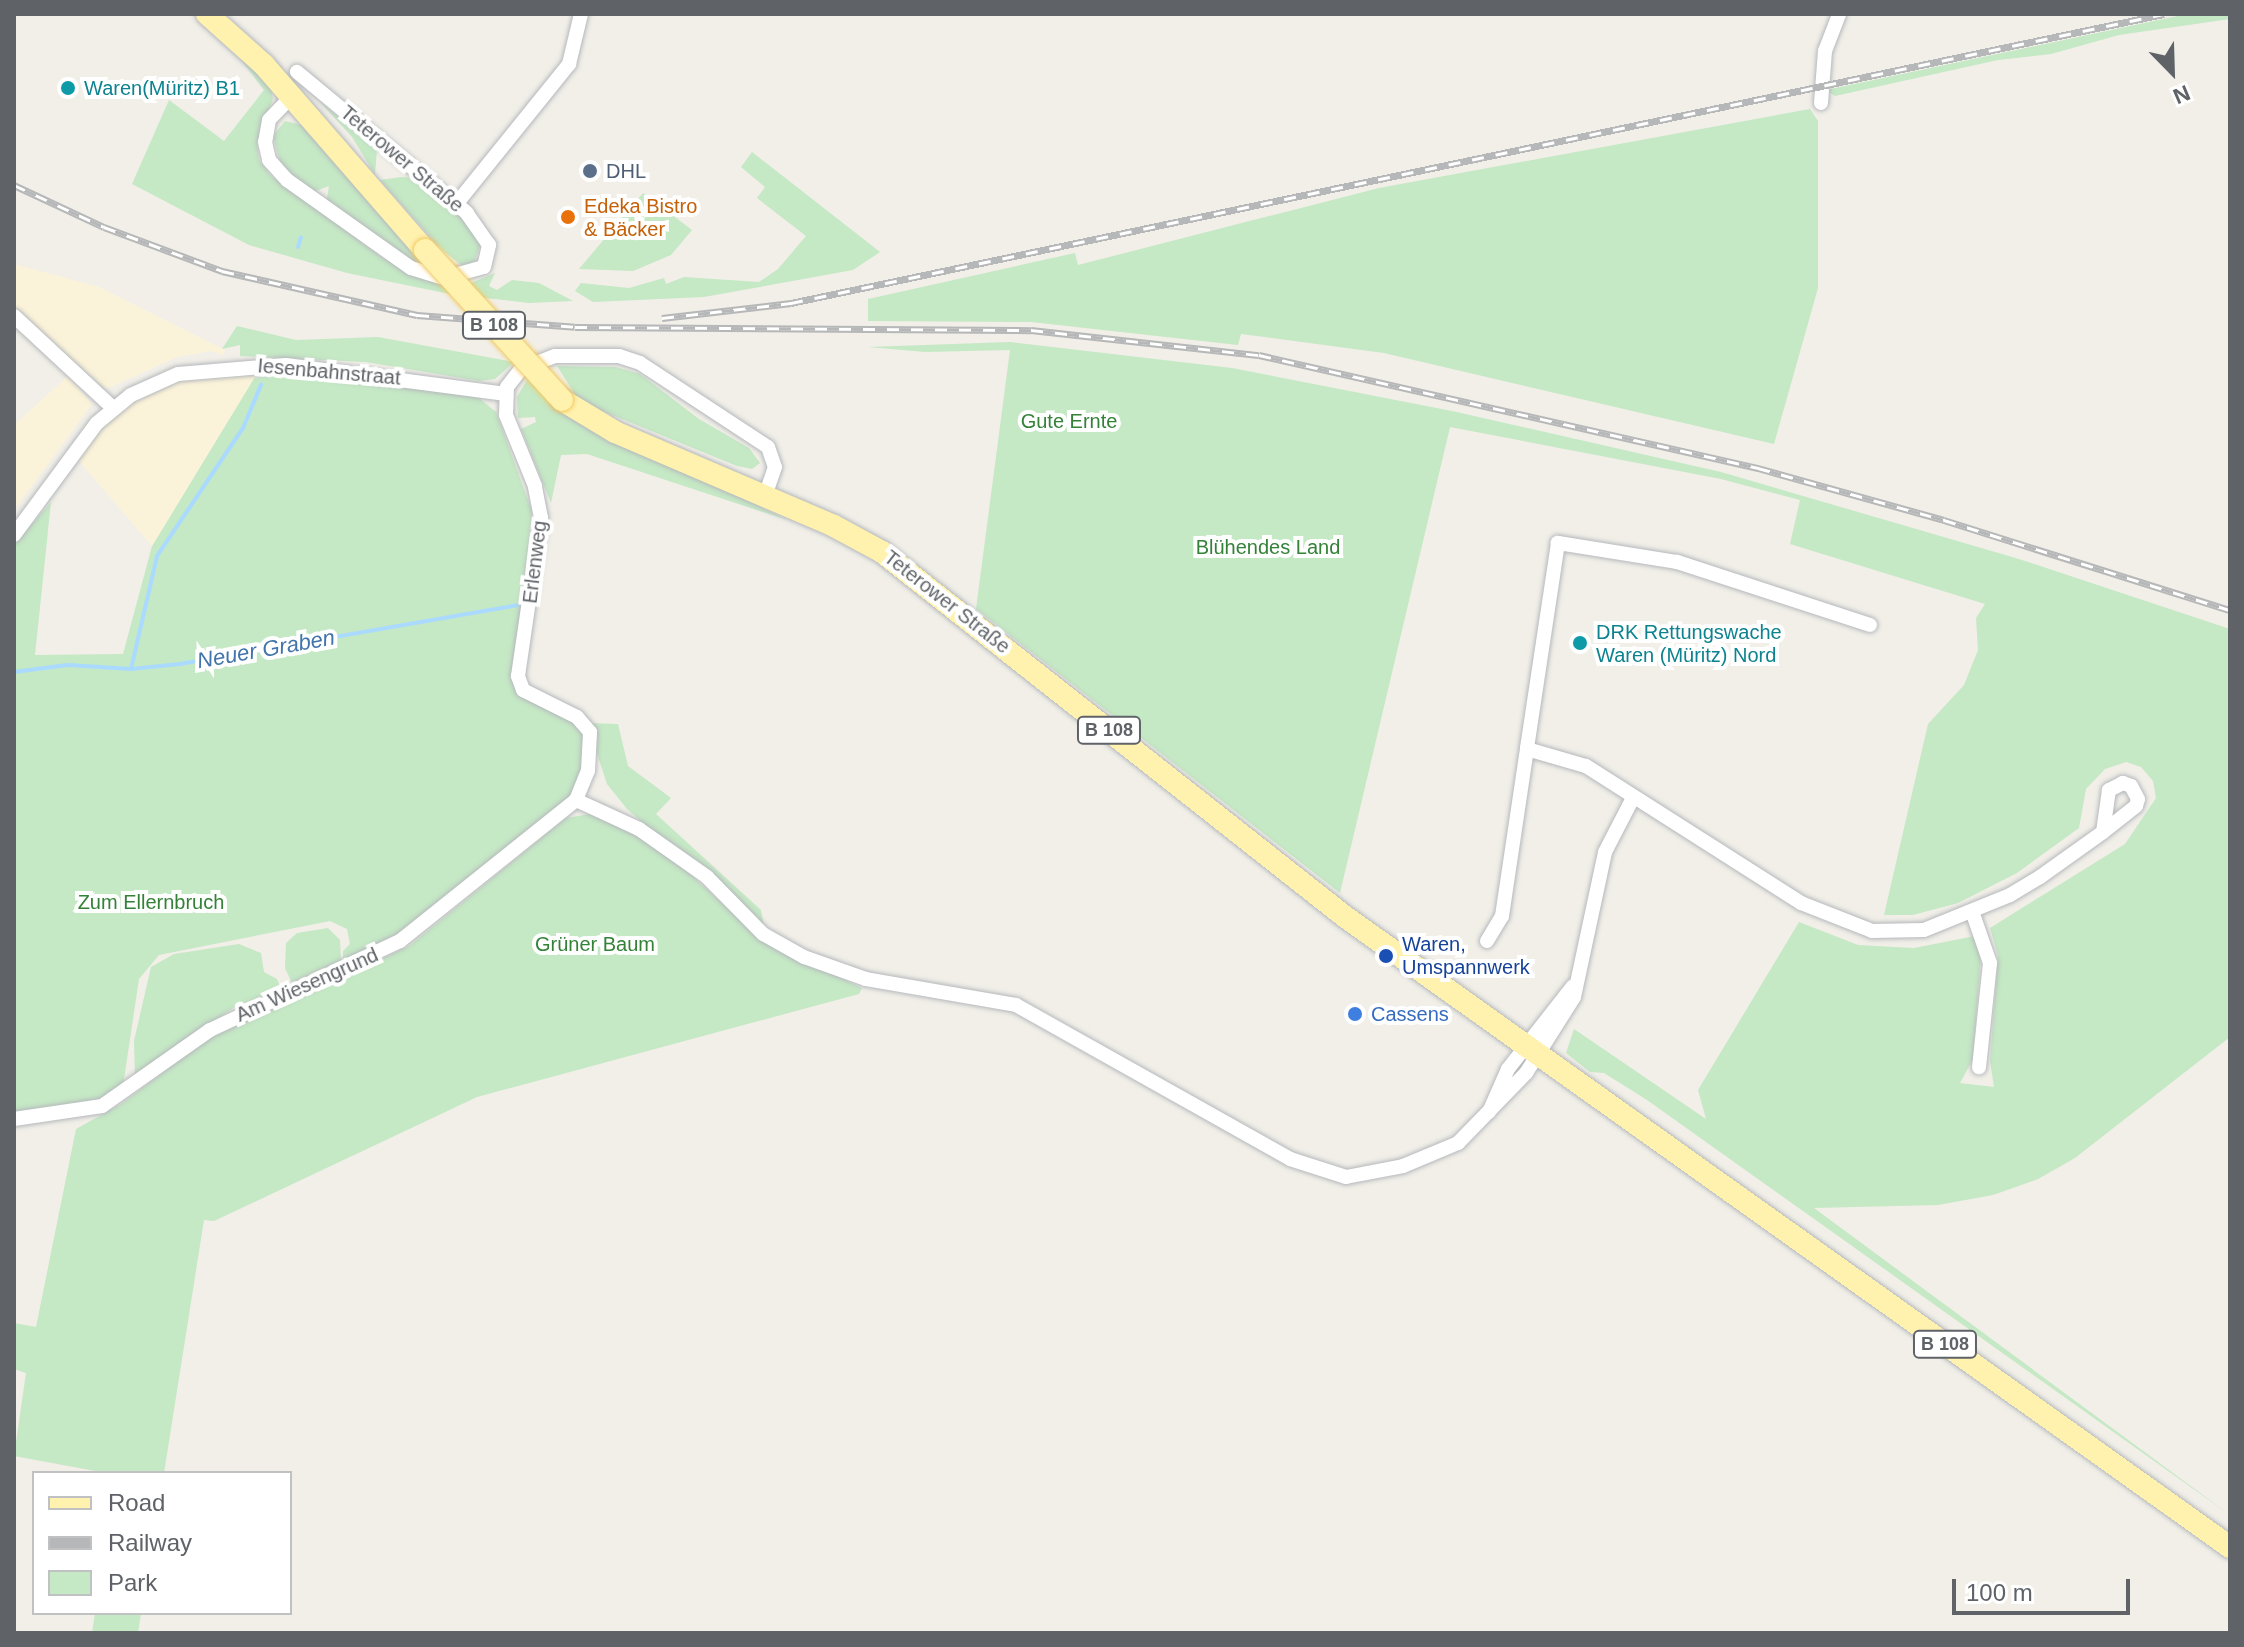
<!DOCTYPE html>
<meta charset="utf-8">
<style>
body{margin:0}
#map{position:relative;width:2244px;height:1647px;overflow:hidden;background:#f1efe8;font-family:Arial,sans-serif}
div>[style]{position:absolute}
[style*='--x']{left:calc(var(--x)*1px);top:calc(var(--y)*1px);width:calc(var(--w)*1px);rotate:calc(var(--a)*1deg)}
.green>*{inset:0;background:#c5e8c5}
.sand>*{inset:0;background:#fbf3d9}
.stream>*{height:4px;margin:-2px;padding:0 2px;transform-origin:2px;border-radius:2px;background:#aadaff}
.roads{filter:drop-shadow(0 0 2px #b5b8bc) drop-shadow(0 0 2px #b5b8bc)}
.street>*{height:14px;margin:-7px;padding:0 7px;transform-origin:7px;border-radius:7px;background:#fff}
.primary>*{height:22px;margin:-11px;padding:0 11px;transform-origin:11px;border-radius:11px;background:#fff2af}
.rail>*{height:7px;margin-top:-3.5px;transform-origin:0;background:repeating-linear-gradient(90deg,#fff 0 12px,#b6b7b8 0 24px);box-sizing:border-box;border-block:2px solid #b6b7b8}
.bridges{filter:drop-shadow(0 0 2px #f2c960) drop-shadow(0 0 2px #f2c960)}
.primary-bridge>*{height:22px;margin:-11px;padding:0 11px;transform-origin:11px;border-radius:11px;background:#fff2af}
.dots>*{width:22px;height:22px;translate:-50% -50%;box-sizing:border-box;border:4px solid #fff;border-radius:50%}
span{translate:-50% -50%;white-space:nowrap;text-align:center;line-height:1.15;-webkit-text-stroke:8px #fff;paint-order:stroke}
.shield-label span{padding:2px 6px;background:#fff;border:2px solid;border-radius:6px;-webkit-text-stroke-width:0}
.shield-label{font-size:18px;color:#5f6368;font-weight:700}
.culture-label{font-size:20px;color:#0d838f}
.left{translate:0 -50%;text-align:left}
.street-label{font-size:20px;color:#5f6368}
.service-label{font-size:20px;color:#4e5e75}
.food-label{font-size:20px;color:#c56008}
.park-label{font-size:20px;color:#348238}
.transit-label{font-size:20px;color:#164399}
.shop-label{font-size:20px;color:#366cbe}
.water-label{font-size:22px;color:#4174aa;font-style:italic}
.frame{position:absolute;inset:0;border:16px solid #5f6368;pointer-events:none}
.legend{position:absolute;left:32px;top:1471px;width:260px;height:144px;box-sizing:border-box;background:#fff;border:2px solid #bfc1c3;margin:0;padding:10px 14px;list-style:none;font-size:24px;color:#5f6368}
.legend li{display:flex;align-items:center;gap:16px;height:40px}
.legend b{width:40px;border:2px solid #bfc1c3}
.north{position:absolute;left:2132px;top:32px;width:80px;height:80px;-webkit-text-stroke:6px #fff;paint-order:stroke;rotate:157deg;font-size:22px;font-weight:700;line-height:32px;text-align:center;color:#5f6368}
.north::after{content:'';display:block;margin:auto;width:28px;height:36px;background:#5f6368;clip-path:polygon(50% 0,100% 100%,50% 72%,0 100%)}
.scale{position:absolute;left:1952px;top:1579px;width:178px;height:36px;box-sizing:border-box;border:4px solid #5f6368;border-top:0;padding-left:10px;font-size:24px;line-height:28px;white-space:nowrap;color:#5f6368;-webkit-text-stroke:6px #fff;paint-order:stroke}
</style>
<div id="map">
<div class="green">
<i style="clip-path:polygon(2187px 14px,2230px 14px,2230px 19px,2119px 35px,2051px 54px,1998px 60px,1835px 96px,1826px 90px)"></i>
<i style="clip-path:polygon(234px 51px,271px 88px,273px 99px,257px 142px,259px 160px,271px 176px,384px 259px,422px 278px,441px 284px,471px 283px,495px 273px,489px 286px,497px 290px,512px 280px,539px 283px,573px 301px,529px 303px,450px 294px,347px 273px,249px 245px,132px 184px,169px 100px,224px 141px,264px 90px)"></i>
<i style="clip-path:polygon(320px 102px,377px 149px,375px 175px,352px 137px)"></i>
<i style="clip-path:polygon(1810px 109px,1818px 121px,1818px 288px,1774px 444px,1384px 353px,1241px 334px,1238px 345px,1031px 322px,868px 321px,868px 299px,1075px 253px,1078px 265px,1379px 188px)"></i>
<i style="clip-path:polygon(285px 121px,306px 126px,428px 267px,414px 264px,326px 204px,329px 186px,311px 193px,281px 165px,273px 136px)"></i>
<i style="clip-path:polygon(752px 152px,880px 252px,853px 270px,704px 297px,593px 302px,575px 291px,581px 283px,629px 288px,664px 278px,666px 284px,684px 277px,759px 282px,778px 269px,806px 236px,757px 198px,765px 187px,741px 167px)"></i>
<i style="clip-path:polygon(401px 177px,417px 178px,454px 207px,481px 242px,474px 264px,465px 268px,442px 250px,380px 180px)"></i>
<i style="clip-path:polygon(643px 193px,692px 230px,671px 255px,633px 271px,579px 269px)"></i>
<i style="clip-path:polygon(237px 326px,296px 340px,378px 337px,514px 362px,495px 379px,479px 381px,366px 362px,240px 356px,240px 345px,222px 349px)"></i>
<i style="clip-path:polygon(1010px 342px,1232px 368px,1452px 411px,1721px 472px,2019px 559px,2230px 629px,2230px 1037px,2075px 1158px,2038px 1179px,1993px 1195px,1938px 1205px,1814px 1208px,2230px 1515px,1647px 1100px,1604px 1073px,1590px 1072px,1566px 1053px,1574px 1029px,1706px 1119px,1698px 1090px,1799px 922px,1858px 945px,1914px 948px,1975px 936px,1981px 955px,1973px 1059px,1960px 1083px,1994px 1087px,1990px 1061px,1998px 956px,1990px 928px,2125px 844px,2156px 798px,2153px 781px,2141px 767px,2126px 762px,2105px 769px,2086px 789px,2079px 828px,2017px 873px,1958px 903px,1913px 915px,1884px 915px,1928px 724px,1964px 685px,1978px 650px,1976px 618px,1985px 604px,1790px 544px,1800px 500px,1721px 479px,1450px 427px,1340px 893px,976px 609px,1010px 350px,925px 352px,868px 347px)"></i>
<i style="clip-path:polygon(557px 366px,616px 367px,640px 374px,699px 419px,749px 448px,760px 463px,752px 469px,737px 466px,600px 410px,576px 396px)"></i>
<i style="clip-path:polygon(294px 372px,382px 380px,479px 398px,496px 412px,532px 511px,514px 686px,523px 698px,575px 720px,586px 734px,583px 770px,566px 804px,396px 938px,343px 961px,343px 951px,350px 944px,347px 929px,330px 921px,159px 955px,139px 979px,123px 1086px,97px 1101px,14px 1112px,14px 545px,51px 502px,35px 655px,123px 654px,152px 546px,254px 378px)"></i>
<i style="clip-path:polygon(528px 378px,550px 404px,787px 520px,587px 454px,561px 455px,551px 503px,521px 429px,536px 422px,535px 417px,518px 418px,517px 397px)"></i>
<i style="clip-path:polygon(587px 723px,618px 724px,628px 766px,671px 798px,656px 814px,761px 910px,765px 931px,627px 809px,607px 784px)"></i>
<i style="clip-path:polygon(596px 813px,665px 851px,762px 940px,862px 988px,859px 994px,477px 1097px,214px 1221px,204px 1220px,164px 1473px,106px 1473px,14px 1456px,26px 1373px,14px 1369px,14px 1323px,36px 1327px,76px 1129px,121px 1104px,208px 1039px,409px 946px,566px 818px)"></i>
<i style="clip-path:polygon(328px 928px,340px 940px,341px 962px,292px 983px,285px 968px,286px 943px,297px 933px)"></i>
<i style="clip-path:polygon(239px 944px,261px 953px,264px 972px,277px 979px,281px 989px,236px 1006px,135px 1076px,134px 1041px,151px 967px,174px 954px)"></i>
<i style="clip-path:polygon(95px 1613px,141px 1613px,138px 1633px,92px 1633px)"></i>
</div>
<div class="sand">
<i style="clip-path:polygon(14px 264px,99px 287px,225px 350px,224px 355px,211px 351px,177px 357px,106px 389px,14px 310px)"></i>
<i style="clip-path:polygon(258px 372px,152px 546px,78px 460px,83px 451px,106px 423px,139px 397px,182px 379px)"></i>
<i style="clip-path:polygon(68px 376px,92px 404px,14px 510px,14px 425px)"></i>
</div>
<div class="stream">
<i style="--x:298;--y:247;--w:10;--a:-73"></i>
<i style="--x:131;--y:669;--w:116;--a:-77"></i>
<i style="--x:157;--y:556;--w:154;--a:-56.1"></i>
<i style="--x:243;--y:428;--w:47;--a:-67.3"></i>
<i style="--x:14;--y:672;--w:54;--a:-7.4"></i>
<i style="--x:68;--y:665;--w:63;--a:3.6"></i>
<i style="--x:131;--y:669;--w:49;--a:-5.8"></i>
<i style="--x:180;--y:664;--w:342;--a:-9.9"></i>
</div>
<div class="roads">
<div class="street">
<i style="--x:292;--y:96;--w:33;--a:134"></i>
<i style="--x:269;--y:120;--w:22;--a:100"></i>
<i style="--x:265;--y:142;--w:18;--a:77"></i>
<i style="--x:269;--y:160;--w:27;--a:48"></i>
<i style="--x:287;--y:180;--w:152;--a:35.4"></i>
<i style="--x:411;--y:268;--w:34;--a:17"></i>
<i style="--x:444;--y:278;--w:41;--a:-15.4"></i>
<i style="--x:484;--y:267;--w:23;--a:-77"></i>
<i style="--x:489;--y:245;--w:39;--a:-125"></i>
<i style="--x:467;--y:213;--w:221;--a:-140.3"></i>
<i style="--x:1821;--y:103;--w:52;--a:-85.6"></i>
<i style="--x:1825;--y:51;--w:40;--a:-69"></i>
<i style="--x:457;--y:203;--w:179;--a:-51.1"></i>
<i style="--x:569;--y:64;--w:51;--a:-76.5"></i>
<i style="--x:14;--y:316;--w:135;--a:42.9"></i>
<i style="--x:14;--y:535;--w:139;--a:-53.5"></i>
<i style="--x:97;--y:423;--w:44;--a:-39.5"></i>
<i style="--x:131;--y:395;--w:51;--a:-24.1"></i>
<i style="--x:178;--y:374;--w:108;--a:-4.8"></i>
<i style="--x:286;--y:365;--w:222;--a:7.5"></i>
<i style="--x:1870;--y:625;--w:203;--a:-161.9"></i>
<i style="--x:1677;--y:562;--w:121;--a:-170.9"></i>
<i style="--x:1558;--y:543;--w:208;--a:98.6"></i>
<i style="--x:1527;--y:749;--w:61;--a:16.1"></i>
<i style="--x:1586;--y:766;--w:255;--a:32.5"></i>
<i style="--x:1801;--y:903;--w:76;--a:21.5"></i>
<i style="--x:1872;--y:931;--w:52;--a:-1.1"></i>
<i style="--x:1924;--y:930;--w:93;--a:-22.1"></i>
<i style="--x:2010;--y:895;--w:35;--a:-31"></i>
<i style="--x:2040;--y:877;--w:77;--a:-35.5"></i>
<i style="--x:2103;--y:832;--w:42;--a:-38.2"></i>
<i style="--x:2136;--y:806;--w:7;--a:-74"></i>
<i style="--x:2138;--y:799;--w:15;--a:-118"></i>
<i style="--x:2131;--y:786;--w:9;--a:-159"></i>
<i style="--x:2123;--y:783;--w:16;--a:153"></i>
<i style="--x:2109;--y:790;--w:42;--a:98.1"></i>
<i style="--x:576;--y:800;--w:69;--a:24.7"></i>
<i style="--x:639;--y:829;--w:83;--a:35.2"></i>
<i style="--x:707;--y:877;--w:80;--a:45.5"></i>
<i style="--x:763;--y:934;--w:47;--a:29.3"></i>
<i style="--x:804;--y:957;--w:66;--a:19.5"></i>
<i style="--x:866;--y:979;--w:152;--a:9.8"></i>
<i style="--x:1016;--y:1005;--w:314;--a:29.3"></i>
<i style="--x:1290;--y:1159;--w:59;--a:17.8"></i>
<i style="--x:1346;--y:1177;--w:58;--a:-10.9"></i>
<i style="--x:1403;--y:1166;--w:60;--a:-22.7"></i>
<i style="--x:1458;--y:1143;--w:98;--a:-45.8"></i>
<i style="--x:1526;--y:1073;--w:90;--a:-57.7"></i>
<i style="--x:1574;--y:997;--w:148;--a:-77.9"></i>
<i style="--x:1605;--y:852;--w:61;--a:-62.6"></i>
<i style="--x:1973;--y:914;--w:52;--a:70.9"></i>
<i style="--x:1990;--y:963;--w:105;--a:96"></i>
<i style="--x:1487;--y:941;--w:29;--a:-59"></i>
<i style="--x:1502;--y:916;--w:169;--a:-81.5"></i>
<i style="--x:1489;--y:1112;--w:47;--a:-66.2"></i>
<i style="--x:1508;--y:1069;--w:105;--a:-51.9"></i>
<i style="--x:14;--y:1119;--w:89;--a:-8.4"></i>
<i style="--x:102;--y:1106;--w:132;--a:-35.1"></i>
<i style="--x:210;--y:1030;--w:210;--a:-25.1"></i>
<i style="--x:400;--y:941;--w:226;--a:-38.7"></i>
<i style="--x:576;--y:800;--w:31;--a:-68"></i>
<i style="--x:588;--y:771;--w:39;--a:-87"></i>
<i style="--x:590;--y:732;--w:20;--a:-131"></i>
<i style="--x:577;--y:717;--w:60;--a:-153.4"></i>
<i style="--x:523;--y:690;--w:15;--a:-110"></i>
<i style="--x:518;--y:676;--w:160;--a:-81.7"></i>
<i style="--x:541;--y:518;--w:33;--a:-101"></i>
<i style="--x:535;--y:486;--w:77;--a:-112.2"></i>
<i style="--x:506;--y:415;--w:28;--a:-88"></i>
<i style="--x:507;--y:387;--w:23;--a:-52"></i>
<i style="--x:521;--y:369;--w:36;--a:-21"></i>
<i style="--x:555;--y:356;--w:64;--a:0"></i>
<i style="--x:619;--y:356;--w:22;--a:18"></i>
<i style="--x:640;--y:363;--w:153;--a:33.3"></i>
<i style="--x:768;--y:447;--w:21;--a:71"></i>
<i style="--x:775;--y:467;--w:31;--a:109"></i>
</div>
<div class="primary">
<i style="--x:207;--y:14;--w:76;--a:41.8"></i>
<i style="--x:264;--y:65;--w:245;--a:49"></i>
<i style="--x:562;--y:400;--w:62;--a:31.1"></i>
<i style="--x:615;--y:432;--w:238;--a:23.2"></i>
<i style="--x:834;--y:526;--w:55;--a:28.4"></i>
<i style="--x:882;--y:552;--w:588;--a:38.23"></i>
<i style="--x:1344;--y:916;--w:1088;--a:35.46"></i>
</div>
</div>
<div class="rail">
<i style="--x:14;--y:185;--w:99;--a:25"></i>
<i style="--x:104;--y:227;--w:126;--a:20.4"></i>
<i style="--x:222;--y:271;--w:200;--a:12.7"></i>
<i style="--x:417;--y:315;--w:158;--a:4.3"></i>
<i style="--x:575;--y:327;--w:456;--a:0.4"></i>
<i style="--x:1031;--y:330;--w:229;--a:6.3"></i>
<i style="--x:1259;--y:355;--w:512;--a:12.76"></i>
<i style="--x:1758;--y:468;--w:193;--a:15.6"></i>
<i style="--x:1944;--y:520;--w:300;--a:17.5"></i>
<i style="--x:662;--y:318;--w:130;--a:-6.6"></i>
<i style="--x:791;--y:303;--w:1403;--a:-11.89"></i>
</div>
<div class="bridges">
<div class="primary-bridge">
<i style="--x:425;--y:250;--w:203;--a:47.6"></i>
</div>
</div>
<div class="dots">
<i style="left:68px;top:88px;background:#0f9aa8"></i>
<i style="left:590px;top:171px;background:#5c6f8a"></i>
<i style="left:568px;top:217px;background:#e8710a"></i>
<i style="left:1580px;top:643px;background:#0f9aa8"></i>
<i style="left:1386px;top:956px;background:#1a4fb4"></i>
<i style="left:1355px;top:1014px;background:#3f7fe0"></i>
</div>
<div class="shield-label">
<span style="left:494px;top:325px">B 108</span>
<span style="left:1109px;top:730px">B 108</span>
<span style="left:1945px;top:1344px">B 108</span>
</div>
<div class="culture-label">
<span class="left" style="left:84px;top:88px">Waren(Müritz) B1</span>
<span class="left" style="left:1596px;top:644px">DRK Rettungswache<br>Waren (Müritz) Nord</span>
</div>
<div class="street-label">
<span style="left:402px;top:159px;rotate:40deg">Teterower Straße</span>
<span style="left:329px;top:372px;rotate:5deg">Iesenbahnstraat</span>
<span style="left:535px;top:562px;rotate:-83deg">Erlenweg</span>
<span style="left:947px;top:602px;rotate:38deg">Teterower Straße</span>
<span style="left:307px;top:985px;rotate:-24deg">Am Wiesengrund</span>
</div>
<div class="service-label">
<span class="left" style="left:606px;top:171px">DHL</span>
</div>
<div class="food-label">
<span class="left" style="left:584px;top:218px">Edeka Bistro<br>&amp; Bäcker</span>
</div>
<div class="park-label">
<span style="left:1069px;top:421px">Gute Ernte</span>
<span style="left:1268px;top:547px">Blühendes Land</span>
<span style="left:151px;top:902px">Zum Ellernbruch</span>
<span style="left:595px;top:944px">Grüner Baum</span>
</div>
<div class="transit-label">
<span class="left" style="left:1402px;top:956px">Waren,<br>Umspannwerk</span>
</div>
<div class="shop-label">
<span class="left" style="left:1371px;top:1014px">Cassens</span>
</div>
<div class="water-label">
<span style="left:266px;top:649px;rotate:-10deg">Neuer Graben</span>
</div>
<div class="frame"></div>
<ul class="legend">
<li><b style="height:10px;background:#fff2af"></b>Road</li>
<li><b style="height:10px;background:#b6b7b8"></b>Railway</li>
<li><b style="height:22px;background:#c5e8c5"></b>Park</li>
</ul>
<div class="north">N</div>
<div class="scale">100 m</div>
</div>
